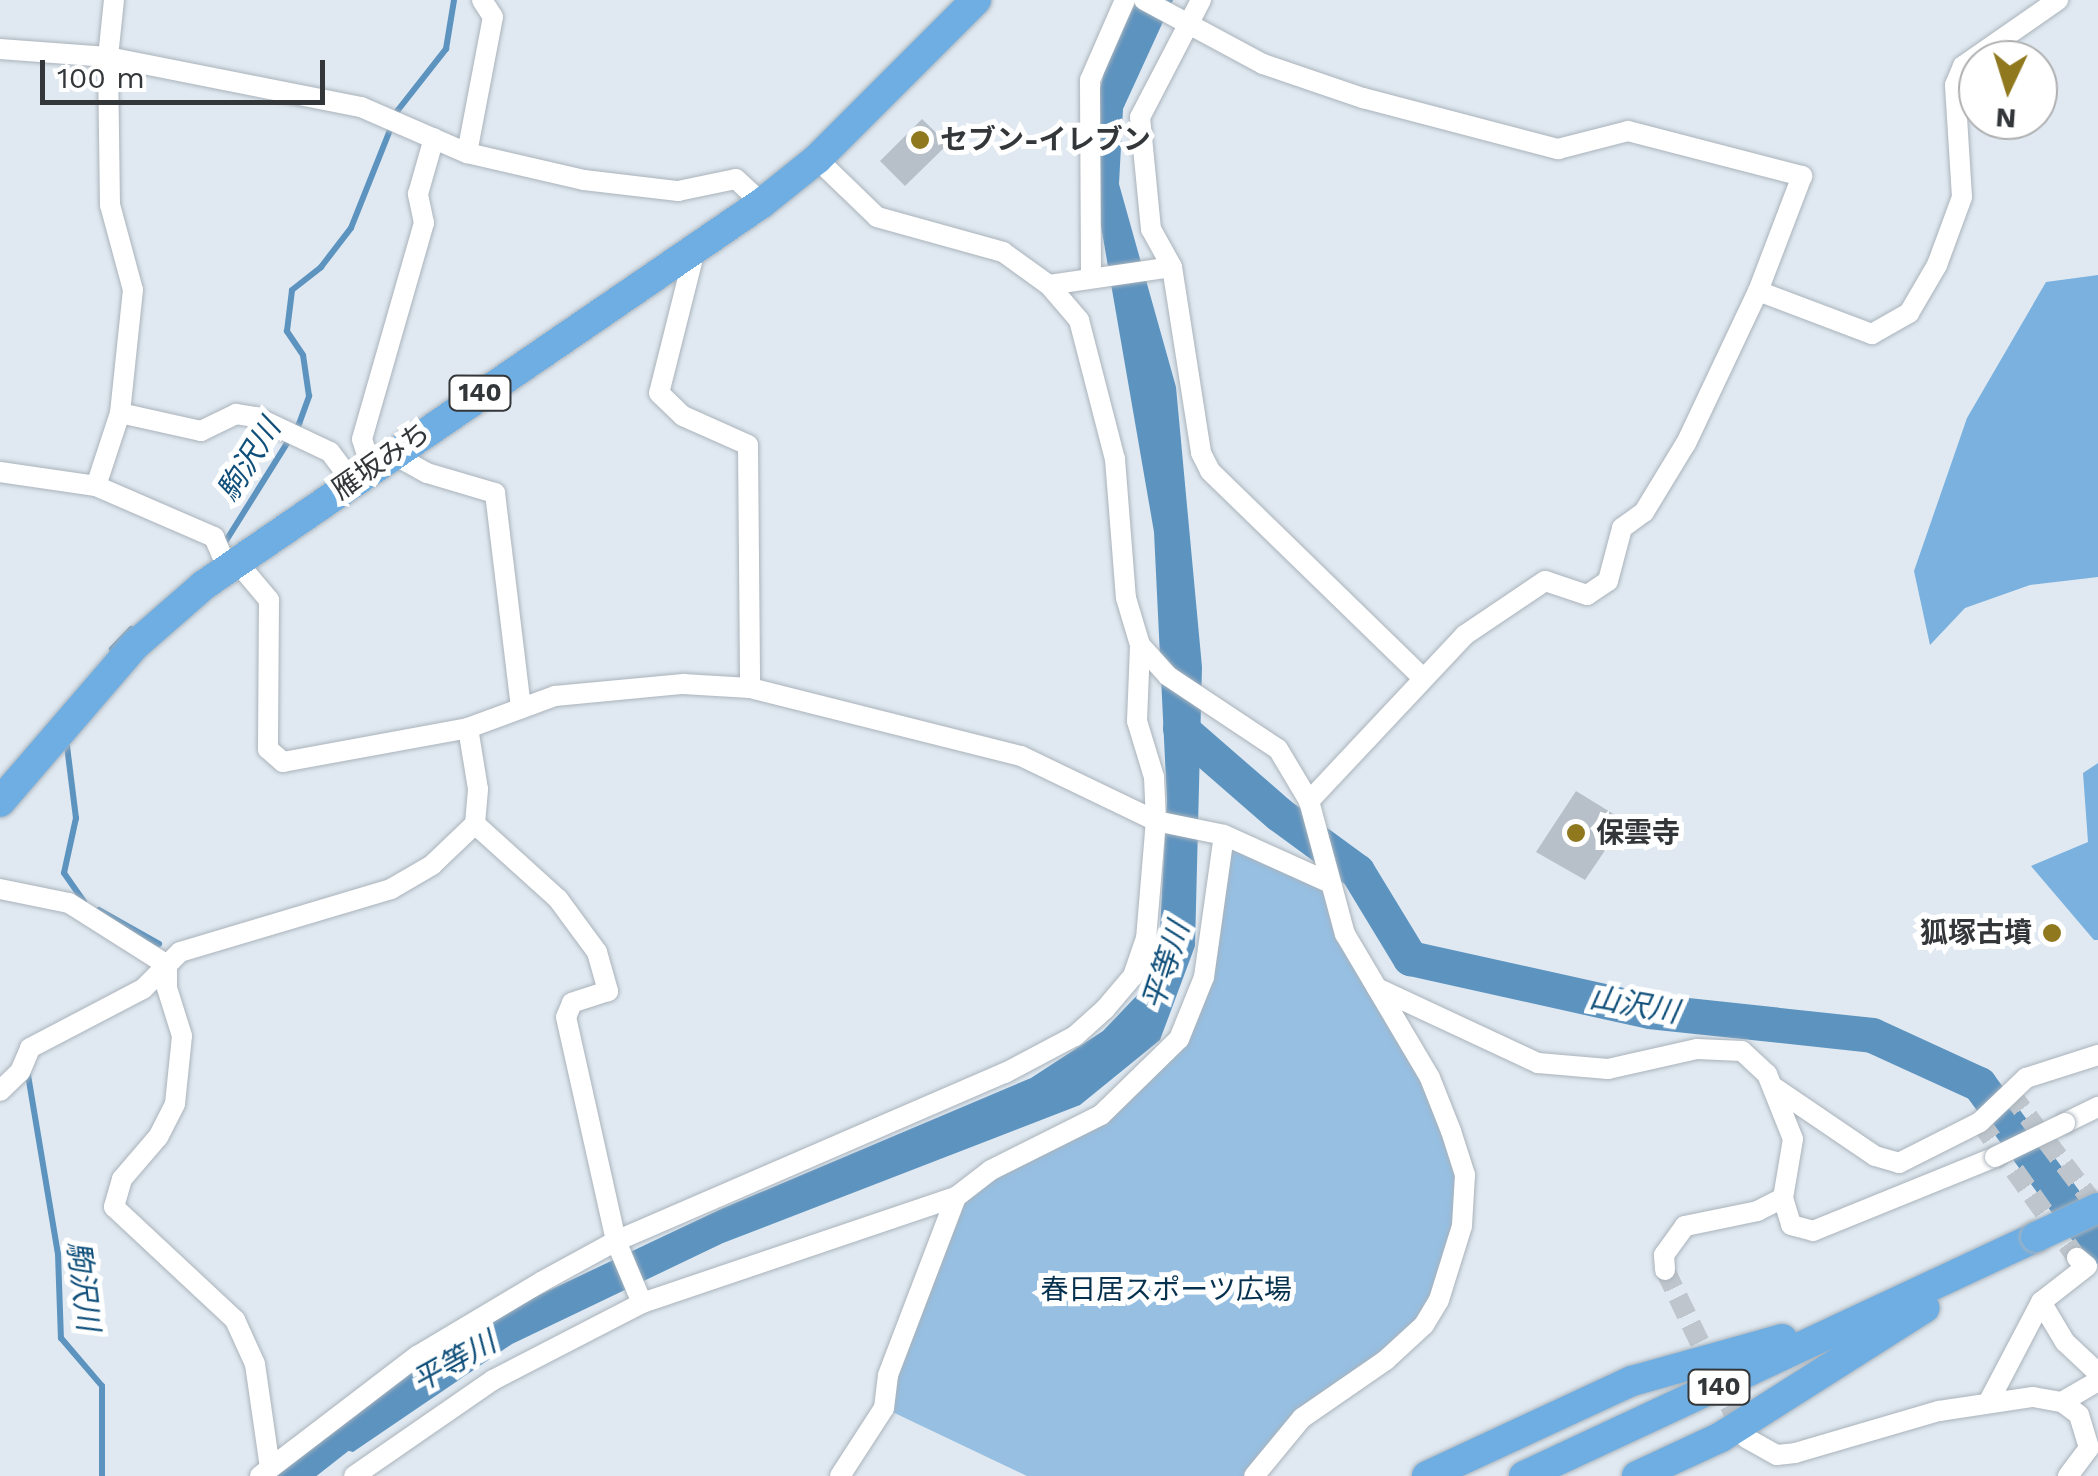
<!DOCTYPE html>
<meta charset="utf-8">
<style>
body{margin:0}
#map{position:relative;width:2098px;height:1476px;overflow:hidden;background:#e0e9f1;font-family:"Work Sans","Noto Sans JP",sans-serif}
div>[style]{position:absolute}
[style*='--x']{left:calc(var(--x)*1px);top:calc(var(--y)*1px);width:calc(var(--w)*1px);rotate:calc(var(--a)*1deg)}
.green>*{inset:0;background:#96bfe2}
.forest>*{inset:0;background:#7ab1de}
.water>*{inset:0;background:#5d93bf}
.stream>*{height:6px;margin:-3px;padding:0 3px;transform-origin:3px;border-radius:3px;background:#5d93bf}
.river>*{height:35px;margin:-17.5px;padding:0 17.5px;transform-origin:17.5px;border-radius:17.5px;background:#5d93bf}
.building>*{inset:0;background:#b7c0c8}
.minor-tunnel>*{height:20px;margin-top:-10px;transform-origin:0;background:repeating-linear-gradient(90deg,#bec5cc 0 20px,transparent 0 30px)}
.roads{filter:drop-shadow(0 0 2px #aab3bb) drop-shadow(0 0 2px #aab3bb)}
.minor>*{height:20px;margin:-10px;padding:0 10px;transform-origin:10px;border-radius:10px;background:#fff}
.highway>*{height:30px;margin:-15px;padding:0 15px;transform-origin:15px;border-radius:15px;background:#6eaee3}
.bridges{filter:drop-shadow(0 0 2px #aab3bb) drop-shadow(0 0 2px #aab3bb)}
.minor-bridge>*{height:20px;margin:-10px;padding:0 10px;transform-origin:10px;border-radius:10px;background:#fff}
.highway-bridge>*{height:30px;margin:-15px;padding:0 15px;transform-origin:15px;border-radius:15px;background:#6eaee3}
.dots>*{width:28px;height:28px;translate:-50% -50%;box-sizing:border-box;border:5px solid #fff;border-radius:50%}
span{translate:-50% -50%;white-space:nowrap;text-align:center;line-height:1.15;-webkit-text-stroke:10px #fff;paint-order:stroke}
.shield-label span{padding:2px 8px;background:#fff;border:2px solid;border-radius:8px;-webkit-text-stroke-width:0}
.shield-label{font-size:25px;color:#34373a;font-weight:700}
.poi-label{font-size:28px;color:#34373a;font-weight:700}
.left{translate:0 -50%;text-align:left}
.right{translate:-100% -50%;text-align:right}
.street-label{font-size:28px;color:#34373a}
.park-label{font-size:28px;color:#05314f}
.water-label{font-size:30px;color:#0f4f7a;font-style:italic}
.north{position:absolute;left:1958px;top:40px;width:100px;height:100px;box-sizing:border-box;background:#fff;border:2px solid #aeafb0;border-radius:50%;rotate:184deg;font-size:28px;font-weight:700;line-height:40px;text-align:center;color:#34373a}
.north::after{content:'';display:block;margin:auto;width:35px;height:45px;background:#8f781e;clip-path:polygon(50% 0,100% 100%,50% 72%,0 100%)}
.scale{position:absolute;left:40px;top:60px;width:285px;height:45px;box-sizing:border-box;border:5px solid #34373a;border-top:0;padding-left:12px;font-size:30px;line-height:35px;white-space:nowrap;color:#34373a;-webkit-text-stroke:8px #fff;paint-order:stroke}
</style>
<div id="map">
<div class="green">
<i style="clip-path:polygon(1224px 835px,1326px 881px,1451px 1131px,1462px 1226px,1424px 1325px,1302px 1418px,1254px 1476px,1027px 1476px,884px 1408px,956px 1197px,1146px 1077px,1204px 977px)"></i>
</div>
<div class="forest">
<i style="clip-path:polygon(2098px 275px,2098px 577px,2030px 585px,1965px 608px,1930px 645px,1914px 571px,1967px 418px,2046px 282px)"></i>
<i style="clip-path:polygon(2098px 763px,2098px 940px,2094px 940px,2031px 866px,2088px 842px,2083px 773px)"></i>
</div>
<div class="water">
<i style="clip-path:polygon(1137px 0,1173px 0,1123px 109px,1119px 184px,1176px 387px,1202px 667px,1195px 946px,1160px 1040px,1080px 1105px,723px 1243px,512px 1344px,353px 1452px,308px 1440px,495px 1316px,721px 1209px,1031px 1078px,1103px 1031px,1144px 988px,1159px 947px,1167px 801px,1154px 532px,1093px 180px,1095px 111px,1107px 60px)"></i>
</div>
<div class="stream">
<i style="--x:224;--y:544;--w:142;--a:-58"></i>
<i style="--x:299;--y:424;--w:30;--a:-70"></i>
<i style="--x:309;--y:396;--w:41;--a:-98.3"></i>
<i style="--x:303;--y:355;--w:29;--a:-124"></i>
<i style="--x:287;--y:331;--w:41;--a:-83"></i>
<i style="--x:292;--y:290;--w:37;--a:-38"></i>
<i style="--x:321;--y:267;--w:49;--a:-52.4"></i>
<i style="--x:351;--y:228;--w:127;--a:-68.3"></i>
<i style="--x:398;--y:110;--w:78;--a:-51.8"></i>
<i style="--x:446;--y:49;--w:50;--a:-80.7"></i>
<i style="--x:112;--y:649;--w:28;--a:-46"></i>
<i style="--x:67;--y:746;--w:73;--a:82.9"></i>
<i style="--x:76;--y:818;--w:56;--a:102.3"></i>
<i style="--x:64;--y:873;--w:35;--a:55"></i>
<i style="--x:99;--y:910;--w:69;--a:29.5"></i>
<i style="--x:28;--y:1075;--w:181;--a:80.5"></i>
<i style="--x:58;--y:1254;--w:84;--a:88"></i>
<i style="--x:61;--y:1338;--w:63;--a:49.5"></i>
<i style="--x:102;--y:1386;--w:90;--a:90"></i>
</div>
<div class="river">
<i style="--x:1180;--y:728;--w:131;--a:41"></i>
<i style="--x:1279;--y:814;--w:97;--a:36.2"></i>
<i style="--x:1357;--y:871;--w:102;--a:58.7"></i>
<i style="--x:1410;--y:958;--w:245;--a:12.5"></i>
<i style="--x:1649;--y:1011;--w:224;--a:6.1"></i>
<i style="--x:1872;--y:1035;--w:118;--a:24.6"></i>
<i style="--x:1979;--y:1084;--w:201;--a:53.7"></i>
<i style="--x:287;--y:1476;--w:94;--a:-38.1"></i>
</div>
<div class="building">
<i style="clip-path:polygon(922px 119px,948px 144px,905px 186px,880px 161px)"></i>
<i style="clip-path:polygon(1576px 791px,1625px 821px,1585px 880px,1536px 852px)"></i>
</div>
<div class="minor-tunnel">
<i style="--x:2010;--y:1093;--w:146;--a:52.8"></i>
<i style="--x:1980;--y:1122;--w:167;--a:54.5"></i>
<i style="--x:1665;--y:1270;--w:183;--a:64.4"></i>
</div>
<div class="roads">
<div class="minor">
<i style="--x:1144;--y:0;--w:135;--a:28.3"></i>
<i style="--x:1263;--y:64;--w:106;--a:18.8"></i>
<i style="--x:1363;--y:98;--w:202;--a:14.7"></i>
<i style="--x:1558;--y:149;--w:72;--a:-14.4"></i>
<i style="--x:1628;--y:131;--w:180;--a:14.5"></i>
<i style="--x:1802;--y:176;--w:123;--a:110.9"></i>
<i style="--x:1758;--y:291;--w:168;--a:115.3"></i>
<i style="--x:1686;--y:443;--w:81;--a:121.3"></i>
<i style="--x:1644;--y:512;--w:27;--a:144"></i>
<i style="--x:1622;--y:528;--w:55;--a:104.8"></i>
<i style="--x:1608;--y:581;--w:25;--a:146"></i>
<i style="--x:1587;--y:595;--w:44;--a:-161.6"></i>
<i style="--x:1545;--y:581;--w:97;--a:146"></i>
<i style="--x:1465;--y:635;--w:228;--a:133.2"></i>
<i style="--x:1201;--y:0;--w:132;--a:117.5"></i>
<i style="--x:1140;--y:117;--w:113;--a:84.4"></i>
<i style="--x:1151;--y:229;--w:43;--a:61.1"></i>
<i style="--x:1172;--y:267;--w:188;--a:81.1"></i>
<i style="--x:1201;--y:453;--w:20;--a:63"></i>
<i style="--x:1210;--y:471;--w:296;--a:44.2"></i>
<i style="--x:0;--y:49;--w:108;--a:4.2"></i>
<i style="--x:108;--y:57;--w:258;--a:11.2"></i>
<i style="--x:361;--y:107;--w:116;--a:23.5"></i>
<i style="--x:467;--y:153;--w:120;--a:13"></i>
<i style="--x:584;--y:180;--w:95;--a:6.7"></i>
<i style="--x:678;--y:191;--w:59;--a:-11.7"></i>
<i style="--x:736;--y:179;--w:35;--a:43"></i>
<i style="--x:467;--y:153;--w:138;--a:-79.2"></i>
<i style="--x:493;--y:17;--w:20;--a:-123"></i>
<i style="--x:817;--y:159;--w:83;--a:44"></i>
<i style="--x:877;--y:217;--w:131;--a:15.5"></i>
<i style="--x:1003;--y:252;--w:57;--a:35.7"></i>
<i style="--x:1049;--y:285;--w:46;--a:49.4"></i>
<i style="--x:1079;--y:320;--w:144;--a:75.5"></i>
<i style="--x:1115;--y:459;--w:139;--a:85.5"></i>
<i style="--x:1126;--y:598;--w:49;--a:73.4"></i>
<i style="--x:1140;--y:645;--w:42;--a:47.9"></i>
<i style="--x:1168;--y:676;--w:132;--a:33.6"></i>
<i style="--x:1278;--y:749;--w:61;--a:59.2"></i>
<i style="--x:1309;--y:801;--w:138;--a:74.9"></i>
<i style="--x:1345;--y:934;--w:167;--a:59.4"></i>
<i style="--x:1430;--y:1078;--w:57;--a:68.4"></i>
<i style="--x:1451;--y:1131;--w:46;--a:72.3"></i>
<i style="--x:1465;--y:1175;--w:51;--a:93.4"></i>
<i style="--x:1462;--y:1226;--w:77;--a:107.3"></i>
<i style="--x:1439;--y:1300;--w:29;--a:121"></i>
<i style="--x:1424;--y:1325;--w:52;--a:137.4"></i>
<i style="--x:1386;--y:1360;--w:102;--a:145.4"></i>
<i style="--x:1302;--y:1418;--w:75;--a:129.6"></i>
<i style="--x:694;--y:254;--w:143;--a:104.1"></i>
<i style="--x:659;--y:393;--w:33;--a:44"></i>
<i style="--x:683;--y:416;--w:71;--a:24"></i>
<i style="--x:748;--y:445;--w:243;--a:89.5"></i>
<i style="--x:1091;--y:277;--w:197;--a:-90.3"></i>
<i style="--x:1090;--y:80;--w:87;--a:-66.4"></i>
<i style="--x:1049;--y:285;--w:124;--a:-8.3"></i>
<i style="--x:1758;--y:291;--w:122;--a:20.7"></i>
<i style="--x:1872;--y:334;--w:43;--a:-29.6"></i>
<i style="--x:1909;--y:313;--w:56;--a:-59.7"></i>
<i style="--x:1937;--y:265;--w:72;--a:-69.8"></i>
<i style="--x:1962;--y:197;--w:112;--a:-93.6"></i>
<i style="--x:1955;--y:85;--w:21;--a:-67"></i>
<i style="--x:1963;--y:66;--w:116;--a:-34.8"></i>
<i style="--x:120;--y:413;--w:83;--a:12.5"></i>
<i style="--x:201;--y:431;--w:39;--a:-26"></i>
<i style="--x:236;--y:414;--w:20;--a:9"></i>
<i style="--x:256;--y:417;--w:82;--a:25.3"></i>
<i style="--x:330;--y:452;--w:36;--a:53"></i>
<i style="--x:391;--y:453;--w:41;--a:29.1"></i>
<i style="--x:427;--y:473;--w:71;--a:16.4"></i>
<i style="--x:495;--y:493;--w:217;--a:83.1"></i>
<i style="--x:371;--y:467;--w:29;--a:-108"></i>
<i style="--x:362;--y:439;--w:225;--a:-74"></i>
<i style="--x:424;--y:223;--w:30;--a:-102"></i>
<i style="--x:418;--y:194;--w:58;--a:-74.1"></i>
<i style="--x:0;--y:472;--w:97;--a:8.3"></i>
<i style="--x:96;--y:486;--w:129;--a:23.4"></i>
<i style="--x:214;--y:537;--w:23;--a:67"></i>
<i style="--x:223;--y:558;--w:15;--a:16"></i>
<i style="--x:237;--y:562;--w:50;--a:49.9"></i>
<i style="--x:269;--y:600;--w:149;--a:90.4"></i>
<i style="--x:268;--y:749;--w:20;--a:41"></i>
<i style="--x:283;--y:762;--w:188;--a:-10.4"></i>
<i style="--x:468;--y:728;--w:93;--a:-20.2"></i>
<i style="--x:555;--y:696;--w:129;--a:-5.4"></i>
<i style="--x:683;--y:684;--w:67;--a:3.4"></i>
<i style="--x:750;--y:688;--w:279;--a:14.1"></i>
<i style="--x:1021;--y:756;--w:150;--a:25.7"></i>
<i style="--x:1156;--y:821;--w:69;--a:11.6"></i>
<i style="--x:1224;--y:835;--w:112;--a:24.3"></i>
<i style="--x:96;--y:486;--w:77;--a:-71.8"></i>
<i style="--x:120;--y:413;--w:124;--a:-84"></i>
<i style="--x:133;--y:290;--w:88;--a:-105.1"></i>
<i style="--x:110;--y:205;--w:148;--a:-90.8"></i>
<i style="--x:108;--y:57;--w:57;--a:-84"></i>
<i style="--x:475;--y:824;--w:112;--a:42.1"></i>
<i style="--x:558;--y:899;--w:66;--a:53.7"></i>
<i style="--x:597;--y:952;--w:41;--a:74.2"></i>
<i style="--x:608;--y:991;--w:38;--a:162"></i>
<i style="--x:572;--y:1003;--w:15;--a:113"></i>
<i style="--x:566;--y:1017;--w:230;--a:77.4"></i>
<i style="--x:616;--y:1241;--w:67;--a:67.2"></i>
<i style="--x:0;--y:889;--w:70;--a:11.5"></i>
<i style="--x:69;--y:903;--w:116;--a:32.3"></i>
<i style="--x:167;--y:965;--w:23;--a:90"></i>
<i style="--x:167;--y:988;--w:50;--a:72.6"></i>
<i style="--x:182;--y:1036;--w:68;--a:95.9"></i>
<i style="--x:175;--y:1104;--w:37;--a:117"></i>
<i style="--x:158;--y:1137;--w:55;--a:130.6"></i>
<i style="--x:122;--y:1179;--w:29;--a:106"></i>
<i style="--x:114;--y:1207;--w:166;--a:43"></i>
<i style="--x:235;--y:1320;--w:48;--a:65.6"></i>
<i style="--x:255;--y:1364;--w:105;--a:81.8"></i>
<i style="--x:1377;--y:988;--w:178;--a:25"></i>
<i style="--x:1538;--y:1063;--w:70;--a:4.9"></i>
<i style="--x:1608;--y:1069;--w:91;--a:-12.7"></i>
<i style="--x:1697;--y:1049;--w:45;--a:2.5"></i>
<i style="--x:1742;--y:1051;--w:34;--a:43"></i>
<i style="--x:1767;--y:1074;--w:70;--a:68.2"></i>
<i style="--x:1793;--y:1139;--w:60;--a:99.6"></i>
<i style="--x:1783;--y:1198;--w:28;--a:153"></i>
<i style="--x:1758;--y:1211;--w:75;--a:168.4"></i>
<i style="--x:1685;--y:1226;--w:36;--a:126"></i>
<i style="--x:1664;--y:1255;--w:15;--a:86"></i>
<i style="--x:1775;--y:1088;--w:121;--a:34.2"></i>
<i style="--x:1875;--y:1156;--w:25;--a:16"></i>
<i style="--x:1899;--y:1163;--w:91;--a:-26.8"></i>
<i style="--x:1980;--y:1122;--w:64;--a:-43.7"></i>
<i style="--x:2026;--y:1078;--w:76;--a:-17.7"></i>
<i style="--x:0;--y:1091;--w:28;--a:-44"></i>
<i style="--x:20;--y:1072;--w:26;--a:-67"></i>
<i style="--x:30;--y:1048;--w:127;--a:-27.6"></i>
<i style="--x:143;--y:989;--w:52;--a:-45"></i>
<i style="--x:180;--y:952;--w:220;--a:-16.6"></i>
<i style="--x:391;--y:889;--w:48;--a:-30.3"></i>
<i style="--x:432;--y:865;--w:59;--a:-43.6"></i>
<i style="--x:475;--y:824;--w:35;--a:-85"></i>
<i style="--x:478;--y:789;--w:62;--a:-99.3"></i>
<i style="--x:2065;--y:1123;--w:37;--a:-26"></i>
<i style="--x:1783;--y:1198;--w:28;--a:73"></i>
<i style="--x:1791;--y:1225;--w:23;--a:15"></i>
<i style="--x:1813;--y:1231;--w:196;--a:-22.1"></i>
<i style="--x:2041;--y:1302;--w:47;--a:59"></i>
<i style="--x:2065;--y:1342;--w:45;--a:43.2"></i>
<i style="--x:2062;--y:1402;--w:42;--a:-30.3"></i>
<i style="--x:1988;--y:1403;--w:114;--a:-62.3"></i>
<i style="--x:2041;--y:1302;--w:58;--a:-38"></i>
<i style="--x:2087;--y:1266;--w:13;--a:-141"></i>
<i style="--x:1746;--y:1438;--w:35;--a:29"></i>
<i style="--x:1777;--y:1455;--w:18;--a:-6"></i>
<i style="--x:1795;--y:1453;--w:150;--a:-16.3"></i>
<i style="--x:1939;--y:1411;--w:95;--a:-8.5"></i>
<i style="--x:2033;--y:1397;--w:29;--a:10"></i>
<i style="--x:2062;--y:1402;--w:21;--a:37"></i>
<i style="--x:2079;--y:1415;--w:34;--a:73"></i>
<i style="--x:2089;--y:1448;--w:35;--a:127"></i>
<i style="--x:260;--y:1476;--w:198;--a:-37.4"></i>
<i style="--x:417;--y:1356;--w:144;--a:-30.8"></i>
<i style="--x:541;--y:1282;--w:85;--a:-28.7"></i>
<i style="--x:616;--y:1241;--w:424;--a:-23.4"></i>
<i style="--x:1005;--y:1073;--w:79;--a:-27.9"></i>
<i style="--x:1075;--y:1036;--w:40;--a:-42"></i>
<i style="--x:1105;--y:1009;--w:43;--a:-49.7"></i>
<i style="--x:1133;--y:976;--w:39;--a:-71"></i>
<i style="--x:1146;--y:939;--w:118;--a:-85.2"></i>
<i style="--x:1156;--y:821;--w:44;--a:-92.6"></i>
<i style="--x:1154;--y:777;--w:59;--a:-106.9"></i>
<i style="--x:1137;--y:721;--w:76;--a:-87.7"></i>
<i style="--x:354;--y:1476;--w:169;--a:-34.6"></i>
<i style="--x:493;--y:1380;--w:168;--a:-27.3"></i>
<i style="--x:642;--y:1303;--w:331;--a:-18.7"></i>
<i style="--x:840;--y:1476;--w:81;--a:-57.1"></i>
<i style="--x:884;--y:1408;--w:33;--a:-83"></i>
<i style="--x:888;--y:1375;--w:191;--a:-69.1"></i>
<i style="--x:956;--y:1197;--w:44;--a:-37.6"></i>
<i style="--x:991;--y:1170;--w:123;--a:-26.6"></i>
<i style="--x:1101;--y:1115;--w:109;--a:-44.3"></i>
<i style="--x:1179;--y:1039;--w:67;--a:-68"></i>
<i style="--x:1204;--y:977;--w:143;--a:-82"></i>
</div>
<div class="highway">
<i style="--x:0;--y:802;--w:206;--a:-49.3"></i>
<i style="--x:134;--y:646;--w:93;--a:-41.1"></i>
<i style="--x:204;--y:585;--w:676;--a:-34.4"></i>
<i style="--x:762;--y:203;--w:70;--a:-38.7"></i>
<i style="--x:817;--y:159;--w:225;--a:-45"></i>
<i style="--x:1427;--y:1476;--w:226;--a:-24.9"></i>
<i style="--x:1632;--y:1381;--w:156;--a:-15.6"></i>
<i style="--x:1524;--y:1476;--w:565;--a:-25.02"></i>
<i style="--x:1637;--y:1476;--w:93;--a:-24.9"></i>
<i style="--x:1721;--y:1437;--w:241;--a:-32.4"></i>
</div>
</div>
<div class="bridges">
<div class="minor-bridge">
<i style="--x:1995;--y:1157;--w:78;--a:-25.9"></i>
</div>
<div class="highway-bridge">
<i style="--x:2036;--y:1237;--w:68;--a:-25.1"></i>
</div>
</div>
<div class="dots">
<i style="left:920px;top:140px;background:#8f781e"></i>
<i style="left:1576px;top:833px;background:#8f781e"></i>
<i style="left:2052px;top:933px;background:#8f781e"></i>
</div>
<div class="shield-label">
<span style="left:480px;top:393px">140</span>
<span style="left:1719px;top:1387px">140</span>
</div>
<div class="poi-label">
<span class="left" style="left:940px;top:140px">セブン-イレブン</span>
<span class="left" style="left:1596px;top:833px">保雲寺</span>
<span class="right" style="left:2032px;top:933px">狐塚古墳</span>
</div>
<div class="street-label">
<span style="left:381px;top:461px;rotate:-35deg">雁坂みち</span>
</div>
<div class="park-label">
<span style="left:1166px;top:1290px">春日居スポーツ広場</span>
</div>
<div class="water-label">
<span style="left:249px;top:460px;rotate:-58deg">駒沢川</span>
<span style="left:1166px;top:966px;rotate:-72deg">平等川</span>
<span style="left:1634px;top:1005px;rotate:10deg">山沢川</span>
<span style="left:83px;top:1286px;rotate:83deg">駒沢川</span>
<span style="left:454px;top:1362px;rotate:-29deg">平等川</span>
</div>
<div class="north">N</div>
<div class="scale">100 m</div>
</div>
